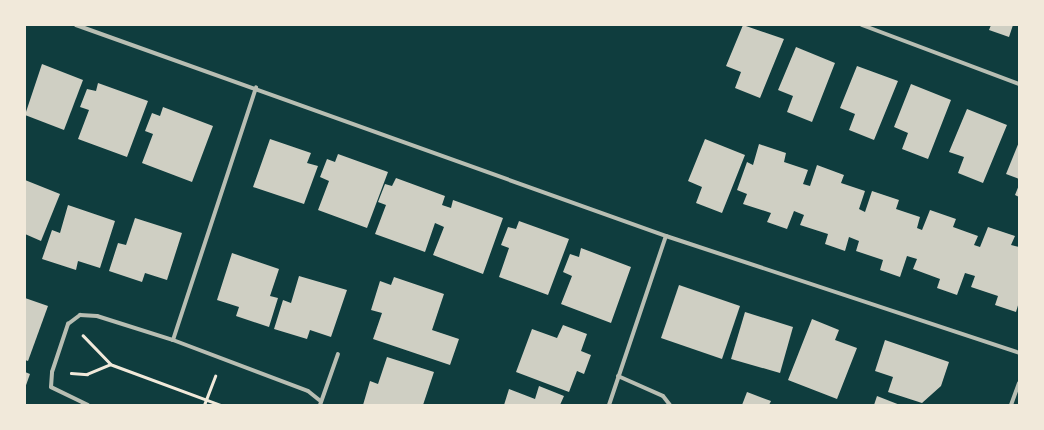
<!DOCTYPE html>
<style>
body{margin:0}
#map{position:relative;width:1044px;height:430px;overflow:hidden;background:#0f3d3e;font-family:"Sofia Sans Condensed",sans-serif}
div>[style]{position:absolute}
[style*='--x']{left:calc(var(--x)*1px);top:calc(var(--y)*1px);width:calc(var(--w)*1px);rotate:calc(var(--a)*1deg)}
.building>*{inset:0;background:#cfcfc3}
.path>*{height:2.5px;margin:-1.25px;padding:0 1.25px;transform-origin:1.25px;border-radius:1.25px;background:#f1e9da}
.minor>*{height:4px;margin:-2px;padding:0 2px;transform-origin:2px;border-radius:2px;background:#b8beb3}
span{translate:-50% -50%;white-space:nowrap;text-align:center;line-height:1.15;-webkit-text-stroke:3px #f1e9da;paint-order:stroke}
.frame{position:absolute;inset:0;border:26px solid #f1e9da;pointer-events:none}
</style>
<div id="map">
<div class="building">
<i style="clip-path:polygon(743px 25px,784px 39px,760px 98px,735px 88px,741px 72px,726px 66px)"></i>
<i style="clip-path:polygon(991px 25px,1013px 25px,1009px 37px,989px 30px)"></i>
<i style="clip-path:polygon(796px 47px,835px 63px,812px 122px,787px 112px,793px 96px,778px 90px)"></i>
<i style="clip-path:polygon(42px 64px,83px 80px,64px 130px,25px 115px)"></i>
<i style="clip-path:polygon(857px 66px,898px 81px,874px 140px,849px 130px,855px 114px,840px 108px)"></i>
<i style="clip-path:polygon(98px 83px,148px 101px,127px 157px,78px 139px,89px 110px,80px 107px,87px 89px,96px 91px)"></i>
<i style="clip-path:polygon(911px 84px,951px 100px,928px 159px,902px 149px,908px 133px,894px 127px)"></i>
<i style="clip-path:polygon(163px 107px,213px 126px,192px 182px,142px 163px,153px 134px,145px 131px,152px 113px,160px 116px)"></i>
<i style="clip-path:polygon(967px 109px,1007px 125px,983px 183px,958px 173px,964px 157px,949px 152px)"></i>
<i style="clip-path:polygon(270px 139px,311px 153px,307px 163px,318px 166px,304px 204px,253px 187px)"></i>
<i style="clip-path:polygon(705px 139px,745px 155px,722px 213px,696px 203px,702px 187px,688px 181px)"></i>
<i style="clip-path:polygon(1019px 142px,1019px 179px,1006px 174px)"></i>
<i style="clip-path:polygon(759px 144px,786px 153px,784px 162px,808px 170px,803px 184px,810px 186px,817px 165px,844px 175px,841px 183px,865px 191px,859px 209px,865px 212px,872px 191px,899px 200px,896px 209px,920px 217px,917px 228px,922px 230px,930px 210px,956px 219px,953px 227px,978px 236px,974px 245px,980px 247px,988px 227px,1015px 236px,1011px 245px,1019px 247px,1019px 302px,1016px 312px,995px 305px,998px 296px,971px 287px,975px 276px,965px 273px,957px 295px,937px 288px,940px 279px,913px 269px,917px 259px,907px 256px,900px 277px,880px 270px,883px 260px,856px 251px,859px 241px,849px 237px,845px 251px,825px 244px,828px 234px,800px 225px,804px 215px,794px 211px,787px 229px,767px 222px,771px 213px,743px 204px,747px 194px,737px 190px,747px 162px,753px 165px)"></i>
<i style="clip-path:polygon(338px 154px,388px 172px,367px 228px,318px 210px,329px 181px,320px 177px,327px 159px,335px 162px)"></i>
<i style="clip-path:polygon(396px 178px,445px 196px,442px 205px,451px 208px,453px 200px,503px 218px,483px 274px,433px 255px,444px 227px,435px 223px,425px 252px,375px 234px,386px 205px,378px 202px,385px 184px,392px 186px)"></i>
<i style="clip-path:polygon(25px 180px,60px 194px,41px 241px,25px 234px)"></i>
<i style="clip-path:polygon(1019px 185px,1019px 197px,1015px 195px)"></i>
<i style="clip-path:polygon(68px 205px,115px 221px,100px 268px,78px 261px,76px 270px,42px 259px,52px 230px,60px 233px)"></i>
<i style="clip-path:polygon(135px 218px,182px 233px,167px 280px,145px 273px,142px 282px,109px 271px,118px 243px,126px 245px)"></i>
<i style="clip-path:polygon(519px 221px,569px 239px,548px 295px,499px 277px,509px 248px,501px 245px,508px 227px,516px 229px)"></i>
<i style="clip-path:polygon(581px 248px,631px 267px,611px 323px,561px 304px,572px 276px,563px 272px,570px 254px,579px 257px)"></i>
<i style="clip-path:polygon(232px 253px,279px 269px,270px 296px,278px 298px,269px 327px,236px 316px,239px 307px,217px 300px)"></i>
<i style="clip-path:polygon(299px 276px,347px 290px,331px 337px,310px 330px,307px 339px,274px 329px,283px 300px,291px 303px)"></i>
<i style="clip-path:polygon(394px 277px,444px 294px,432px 330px,459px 339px,450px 365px,373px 339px,382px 313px,371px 310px,380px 281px,391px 285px)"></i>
<i style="clip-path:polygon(679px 285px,740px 306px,722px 359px,661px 338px)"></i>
<i style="clip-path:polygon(25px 298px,48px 306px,28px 361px,25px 360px)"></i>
<i style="clip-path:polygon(745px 312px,793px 327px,780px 373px,731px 359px)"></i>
<i style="clip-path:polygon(812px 319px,839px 330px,835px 340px,857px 348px,837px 399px,788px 380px)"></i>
<i style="clip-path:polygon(563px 325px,587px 334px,581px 351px,591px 355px,584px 374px,577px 371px,569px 392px,516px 372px,532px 329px,557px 338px)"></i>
<i style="clip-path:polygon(885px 340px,949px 362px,941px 386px,922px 403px,888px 392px,893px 377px,875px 371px)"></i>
<i style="clip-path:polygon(387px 357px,434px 372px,423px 405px,363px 405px,370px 381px,378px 384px)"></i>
<i style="clip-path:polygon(25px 372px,30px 374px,25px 388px)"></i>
<i style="clip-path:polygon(539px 386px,564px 396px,560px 405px,504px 405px,509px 389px,535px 399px)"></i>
<i style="clip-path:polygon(747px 392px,771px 401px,769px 405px,742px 405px)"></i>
<i style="clip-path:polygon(877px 396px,900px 405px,874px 405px)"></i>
</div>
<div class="path">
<i style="--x:110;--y:364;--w:118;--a:20.3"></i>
<i style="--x:71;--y:373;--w:16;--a:4"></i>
<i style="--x:87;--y:374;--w:25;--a:-23"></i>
<i style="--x:110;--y:364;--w:39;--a:-134"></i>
<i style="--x:204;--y:405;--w:31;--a:-69"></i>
</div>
<div class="minor">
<i style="--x:76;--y:25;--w:627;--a:19.68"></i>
<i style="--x:666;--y:236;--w:372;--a:18.3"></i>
<i style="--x:862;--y:25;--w:168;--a:20.6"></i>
<i style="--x:173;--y:340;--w:266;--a:-71.8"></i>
<i style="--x:618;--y:376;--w:49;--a:24"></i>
<i style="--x:663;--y:396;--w:11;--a:52"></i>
<i style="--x:88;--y:405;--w:41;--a:-154.1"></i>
<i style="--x:51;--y:387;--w:15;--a:-86"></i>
<i style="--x:52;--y:372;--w:51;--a:-71.6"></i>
<i style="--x:68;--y:324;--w:15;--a:-37"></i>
<i style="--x:80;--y:315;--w:17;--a:3"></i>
<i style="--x:97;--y:316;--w:80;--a:17.5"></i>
<i style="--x:173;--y:340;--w:144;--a:20.7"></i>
<i style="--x:308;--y:391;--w:14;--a:39"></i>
<i style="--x:320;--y:405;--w:54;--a:-70.6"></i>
<i style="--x:609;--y:405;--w:178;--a:-71.4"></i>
<i style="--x:1011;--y:405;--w:23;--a:-70"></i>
</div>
<div class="frame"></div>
</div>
